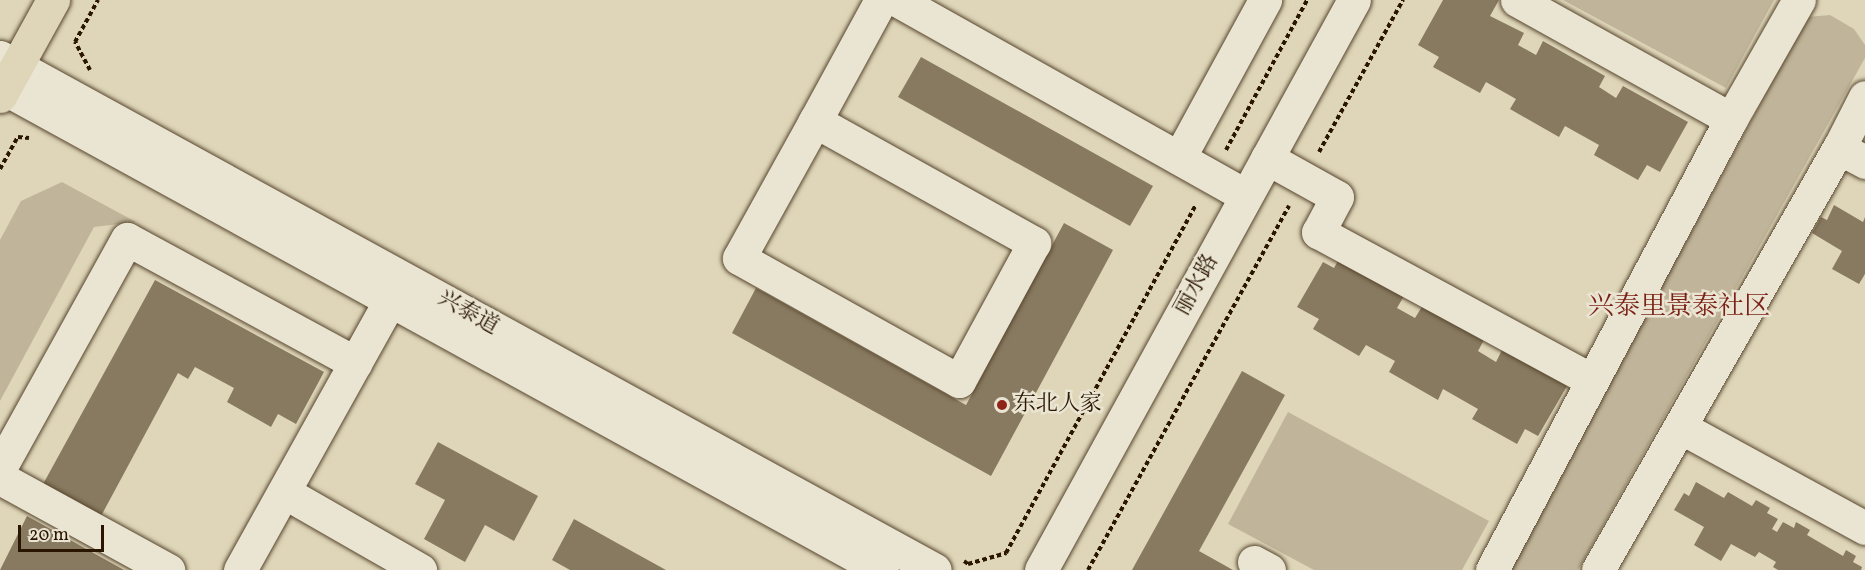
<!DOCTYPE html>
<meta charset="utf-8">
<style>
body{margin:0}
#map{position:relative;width:1865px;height:570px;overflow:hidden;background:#dfd6b9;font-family:Vollkorn,"Noto Serif SC",serif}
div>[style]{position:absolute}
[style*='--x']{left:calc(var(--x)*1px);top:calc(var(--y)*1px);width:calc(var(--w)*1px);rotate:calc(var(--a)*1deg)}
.green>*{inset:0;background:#c0b59a}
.building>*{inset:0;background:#887a60}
.path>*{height:4px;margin-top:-2px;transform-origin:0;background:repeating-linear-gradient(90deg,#2a1600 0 4.5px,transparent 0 7.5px)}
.roads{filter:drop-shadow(0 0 2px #57462e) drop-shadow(0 0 2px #57462e)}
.minor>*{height:33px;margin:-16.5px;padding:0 16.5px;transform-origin:16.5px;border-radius:16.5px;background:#eae4d2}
.major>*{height:33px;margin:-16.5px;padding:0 16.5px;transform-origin:16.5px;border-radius:16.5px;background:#dfd6b9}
.dots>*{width:16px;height:16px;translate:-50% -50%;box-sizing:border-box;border:3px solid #eae4d2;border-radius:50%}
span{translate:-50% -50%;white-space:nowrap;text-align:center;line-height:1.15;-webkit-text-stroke:5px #eae4d2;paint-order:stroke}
.street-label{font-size:22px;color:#2a1600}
.poi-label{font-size:22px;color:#2a1600}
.left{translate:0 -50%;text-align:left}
.quarter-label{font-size:26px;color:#7a1f14}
.scale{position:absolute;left:18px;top:525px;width:86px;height:27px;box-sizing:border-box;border:3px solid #2a1600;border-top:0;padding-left:8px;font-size:18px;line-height:21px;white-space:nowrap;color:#2a1600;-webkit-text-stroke:4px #eae4d2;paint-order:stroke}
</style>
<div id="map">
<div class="green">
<i style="clip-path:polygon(1563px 0,1774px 0,1726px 88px)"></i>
<i style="clip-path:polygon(1830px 15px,1854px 29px,1865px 45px,1865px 58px,1578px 570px,1509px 570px,1807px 17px)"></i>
<i style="clip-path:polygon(62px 182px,136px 222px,94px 227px,0 401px,0 240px,21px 201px)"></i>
<i style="clip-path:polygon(1288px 412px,1489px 521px,1462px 570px,1314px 570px,1228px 524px)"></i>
</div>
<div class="building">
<i style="clip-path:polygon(1443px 0,1499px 0,1490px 16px,1524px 33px,1518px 45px,1536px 55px,1543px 41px,1605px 76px,1599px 87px,1616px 98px,1623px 86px,1688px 122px,1660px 172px,1647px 165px,1638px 180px,1594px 155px,1599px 145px,1565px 126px,1559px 137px,1510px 109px,1516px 99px,1486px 82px,1480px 93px,1433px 67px,1439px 57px,1418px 45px)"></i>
<i style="clip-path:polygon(921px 57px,1153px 186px,1130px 226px,898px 97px)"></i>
<i style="clip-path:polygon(1834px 205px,1863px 222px,1865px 217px,1865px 274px,1859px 284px,1832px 269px,1842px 251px,1812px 233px,1821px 217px,1827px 220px)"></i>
<i style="clip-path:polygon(1064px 223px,1113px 250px,991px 476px,732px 333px,756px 288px,966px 405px)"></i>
<i style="clip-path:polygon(1339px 259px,1404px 296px,1397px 308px,1415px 318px,1423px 305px,1484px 340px,1478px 351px,1496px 362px,1502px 350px,1567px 386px,1538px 436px,1525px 429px,1517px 444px,1472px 419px,1478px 409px,1443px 389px,1438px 400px,1389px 372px,1395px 361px,1366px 345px,1359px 356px,1313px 329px,1319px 319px,1297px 307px,1323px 262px,1334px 268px)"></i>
<i style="clip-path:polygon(155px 280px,324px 372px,296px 424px,278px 414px,271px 427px,227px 402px,234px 388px,195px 367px,188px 379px,178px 373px,100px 518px,42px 486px)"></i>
<i style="clip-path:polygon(1242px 371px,1285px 395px,1199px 551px,1233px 570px,1132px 570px)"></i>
<i style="clip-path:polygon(438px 442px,538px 496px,514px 541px,485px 525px,465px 562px,424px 539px,445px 500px,415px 484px)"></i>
<i style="clip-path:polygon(1696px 482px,1724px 498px,1728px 492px,1752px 506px,1756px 500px,1770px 508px,1767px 513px,1778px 519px,1772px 529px,1777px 532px,1783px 522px,1794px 528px,1796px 522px,1810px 530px,1807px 535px,1843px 556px,1846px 550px,1856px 556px,1853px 562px,1862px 567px,1861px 570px,1778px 570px,1773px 567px,1776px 562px,1759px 552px,1755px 557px,1731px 544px,1721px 561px,1694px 545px,1704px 527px,1674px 510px,1684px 493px,1689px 496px)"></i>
<i style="clip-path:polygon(27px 516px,124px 570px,0 570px)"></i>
<i style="clip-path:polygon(574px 519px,617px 543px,666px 570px,570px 570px,552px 560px)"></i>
</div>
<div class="path">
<i style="--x:90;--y:70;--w:32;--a:-118"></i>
<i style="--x:75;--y:42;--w:48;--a:-61.3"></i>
<i style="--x:1226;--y:150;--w:170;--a:-61.6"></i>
<i style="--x:1319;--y:152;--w:174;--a:-61.1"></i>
<i style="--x:0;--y:169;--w:37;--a:-61"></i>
<i style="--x:18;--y:137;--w:11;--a:5"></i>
<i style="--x:964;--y:561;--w:5;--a:37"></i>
<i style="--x:968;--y:564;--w:40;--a:-16"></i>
<i style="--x:1006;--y:553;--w:397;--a:-61.4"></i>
<i style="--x:1088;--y:570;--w:416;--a:-61.1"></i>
</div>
<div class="roads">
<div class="minor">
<i style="--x:897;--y:0;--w:400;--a:29.3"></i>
<i style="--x:1517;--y:0;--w:245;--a:29.1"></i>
<i style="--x:0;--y:57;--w:1066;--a:28.75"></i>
<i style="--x:0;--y:86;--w:1006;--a:28.76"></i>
<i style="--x:815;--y:121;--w:251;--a:29.1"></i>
<i style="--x:1034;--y:243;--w:157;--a:118.5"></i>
<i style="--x:959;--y:381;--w:252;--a:-150.8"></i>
<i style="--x:739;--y:258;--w:157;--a:-61"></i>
<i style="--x:815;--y:121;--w:138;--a:-61.4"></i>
<i style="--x:1839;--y:148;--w:30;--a:28"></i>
<i style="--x:1179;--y:158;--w:180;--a:-61.4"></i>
<i style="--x:1267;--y:158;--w:80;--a:29.1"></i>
<i style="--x:1337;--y:197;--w:40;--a:118"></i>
<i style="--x:1318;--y:232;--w:311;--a:28.4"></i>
<i style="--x:1680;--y:427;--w:211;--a:28.6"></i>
<i style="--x:0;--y:468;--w:262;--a:-61"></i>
<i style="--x:127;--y:239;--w:260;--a:28.5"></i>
<i style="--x:0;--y:478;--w:192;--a:28.7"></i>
<i style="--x:284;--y:492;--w:157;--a:29.8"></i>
<i style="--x:1254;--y:562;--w:17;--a:28"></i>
<i style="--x:240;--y:570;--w:309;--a:-60.9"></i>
<i style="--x:1041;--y:570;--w:650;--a:-61.23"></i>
<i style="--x:1492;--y:570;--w:510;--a:-62.08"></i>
<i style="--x:1731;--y:119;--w:137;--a:-60.3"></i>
<i style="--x:1598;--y:570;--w:486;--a:-60.3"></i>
<i style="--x:1839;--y:148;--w:57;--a:-63"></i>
</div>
<div class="major">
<i style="--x:0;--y:96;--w:110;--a:-61.1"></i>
</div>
</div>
<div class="dots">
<i style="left:1002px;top:405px;background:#8f2418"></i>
</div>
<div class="street-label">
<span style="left:1197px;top:285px;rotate:-61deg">丽水路</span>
<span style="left:468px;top:313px;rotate:29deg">兴泰道</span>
</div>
<div class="poi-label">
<span class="left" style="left:1014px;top:405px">东北人家</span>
</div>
<div class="quarter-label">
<span style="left:1679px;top:308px">兴泰里景泰社区</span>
</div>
<div class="scale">20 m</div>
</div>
